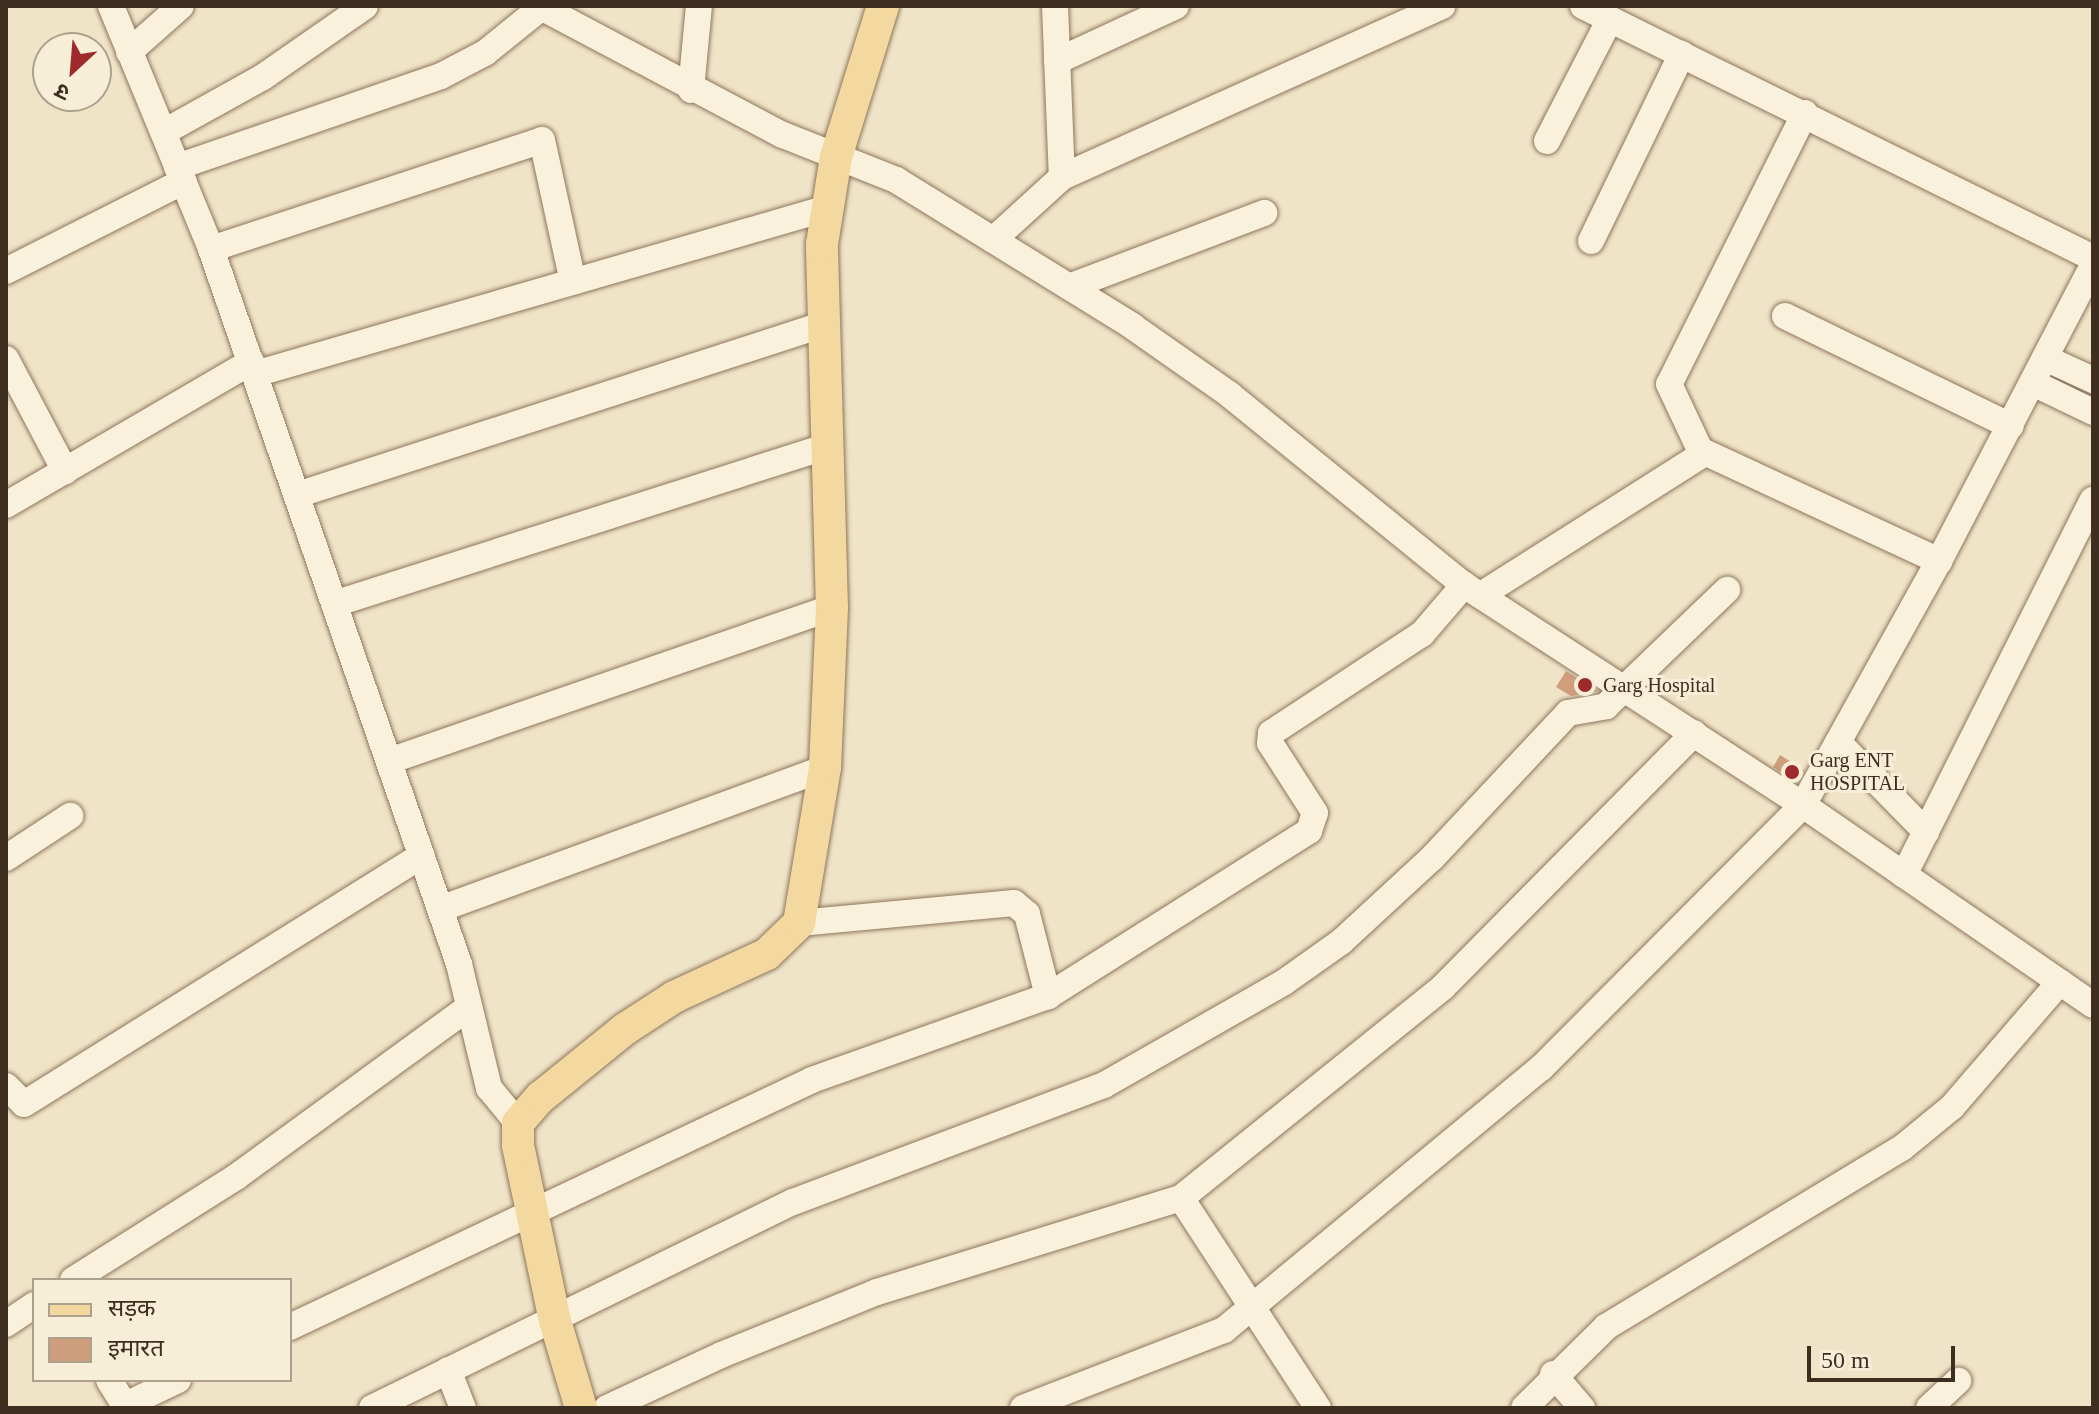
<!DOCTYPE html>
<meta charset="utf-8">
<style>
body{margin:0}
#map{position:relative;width:2099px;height:1414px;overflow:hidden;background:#f0e4c8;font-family:"Times New Roman","Noto Sans Devanagari",serif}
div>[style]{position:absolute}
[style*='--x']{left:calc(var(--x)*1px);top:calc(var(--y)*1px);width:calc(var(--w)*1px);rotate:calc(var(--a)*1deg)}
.building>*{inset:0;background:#cf9f7d}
.roads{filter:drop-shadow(0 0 2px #8d765c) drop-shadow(0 0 2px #8d765c)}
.minor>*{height:26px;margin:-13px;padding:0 13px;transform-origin:13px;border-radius:13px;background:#faf1dc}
.major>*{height:32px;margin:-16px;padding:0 16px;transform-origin:16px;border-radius:16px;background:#f3d9a0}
.dots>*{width:22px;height:22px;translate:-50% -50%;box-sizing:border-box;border:4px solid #f7eed8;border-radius:50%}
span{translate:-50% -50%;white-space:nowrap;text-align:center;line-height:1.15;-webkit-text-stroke:6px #f7eed8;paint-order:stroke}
.poi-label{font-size:20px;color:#3d2e20}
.left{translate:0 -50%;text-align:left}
.frame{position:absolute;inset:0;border:8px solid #3d2e20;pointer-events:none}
.legend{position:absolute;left:32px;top:1278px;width:260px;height:104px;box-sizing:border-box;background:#f7eed8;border:2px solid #ada18e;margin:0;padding:10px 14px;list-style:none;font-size:24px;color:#3d2e20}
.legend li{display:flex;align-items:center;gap:16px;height:40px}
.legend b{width:40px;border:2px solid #ada18e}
.north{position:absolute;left:32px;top:32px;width:80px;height:80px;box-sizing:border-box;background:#f7eed8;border:2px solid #ada18e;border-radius:50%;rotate:206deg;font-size:22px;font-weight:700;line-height:32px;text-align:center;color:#3d2e20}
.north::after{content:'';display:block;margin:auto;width:28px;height:36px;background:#9e2a2b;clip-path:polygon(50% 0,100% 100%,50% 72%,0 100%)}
.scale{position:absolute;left:1807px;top:1346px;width:148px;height:36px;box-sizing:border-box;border:4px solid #3d2e20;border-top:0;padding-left:10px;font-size:24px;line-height:28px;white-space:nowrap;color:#3d2e20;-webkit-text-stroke:6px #f7eed8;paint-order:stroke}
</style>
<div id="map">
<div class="building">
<i style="clip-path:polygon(1566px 671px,1598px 691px,1571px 696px,1556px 687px)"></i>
<i style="clip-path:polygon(1780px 755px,1804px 770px,1797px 782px,1773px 767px)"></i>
</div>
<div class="roads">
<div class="minor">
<i style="--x:111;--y:6;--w:263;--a:67.6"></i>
<i style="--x:211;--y:249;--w:757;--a:70.87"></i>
<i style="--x:459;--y:964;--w:128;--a:76.4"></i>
<i style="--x:489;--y:1088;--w:45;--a:50.4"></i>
<i style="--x:539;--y:6;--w:276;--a:27.9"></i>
<i style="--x:783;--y:135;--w:122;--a:21.7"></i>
<i style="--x:896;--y:180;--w:278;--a:31.7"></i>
<i style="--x:1132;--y:326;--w:120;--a:35.1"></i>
<i style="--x:1230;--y:395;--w:301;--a:39.1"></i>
<i style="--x:1464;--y:585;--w:404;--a:33"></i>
<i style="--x:1803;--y:805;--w:352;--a:34.6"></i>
<i style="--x:1055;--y:6;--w:171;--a:87.7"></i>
<i style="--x:1583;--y:6;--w:569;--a:26.29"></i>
<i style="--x:129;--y:52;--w:69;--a:-41.5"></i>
<i style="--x:1057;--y:61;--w:131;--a:-24.8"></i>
<i style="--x:691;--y:90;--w:84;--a:-84.6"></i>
<i style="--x:1805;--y:113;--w:303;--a:116.6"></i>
<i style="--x:1669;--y:384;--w:73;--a:64.8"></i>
<i style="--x:1700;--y:450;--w:264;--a:24.9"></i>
<i style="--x:164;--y:132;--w:113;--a:-29.1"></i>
<i style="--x:263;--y:77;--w:124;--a:-34.8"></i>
<i style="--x:1547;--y:141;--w:137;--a:-62.7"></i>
<i style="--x:177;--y:167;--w:279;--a:-19"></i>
<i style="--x:441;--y:76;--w:50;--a:-27.6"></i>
<i style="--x:485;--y:53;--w:75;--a:-39"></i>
<i style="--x:993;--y:240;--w:93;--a:-42.4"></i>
<i style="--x:1062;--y:177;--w:417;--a:-24.2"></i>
<i style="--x:1591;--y:241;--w:208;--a:-64.1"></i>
<i style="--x:211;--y:249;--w:348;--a:-18.2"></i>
<i style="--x:542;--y:140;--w:145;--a:77.7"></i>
<i style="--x:6;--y:271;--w:199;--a:-26.8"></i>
<i style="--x:1069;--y:287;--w:209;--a:-20.8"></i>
<i style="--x:1785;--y:316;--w:251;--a:26"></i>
<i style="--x:2045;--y:358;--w:53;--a:24.6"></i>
<i style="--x:6;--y:359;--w:127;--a:62.2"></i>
<i style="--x:255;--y:374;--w:597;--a:-16.16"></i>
<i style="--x:2033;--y:383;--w:67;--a:25.8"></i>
<i style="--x:297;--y:495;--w:555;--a:-17.95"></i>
<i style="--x:6;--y:505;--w:284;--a:-30.3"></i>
<i style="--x:1481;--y:595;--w:265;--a:-32.4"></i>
<i style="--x:334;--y:604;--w:519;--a:-17.74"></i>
<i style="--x:1838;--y:742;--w:126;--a:45.6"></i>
<i style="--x:389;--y:761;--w:469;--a:-19.1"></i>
<i style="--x:6;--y:858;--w:77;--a:-33.3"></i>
<i style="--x:1904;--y:875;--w:420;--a:-63.3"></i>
<i style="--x:440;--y:909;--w:410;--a:-20.1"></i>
<i style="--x:799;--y:923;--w:216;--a:-5.3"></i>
<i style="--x:1014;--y:903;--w:17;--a:40"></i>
<i style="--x:1027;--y:914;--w:85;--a:75.6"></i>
<i style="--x:6;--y:1086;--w:25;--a:45"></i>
<i style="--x:24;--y:1104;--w:469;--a:-32"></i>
<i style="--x:1181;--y:1198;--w:251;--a:56.9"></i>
<i style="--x:73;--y:1280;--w:193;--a:-32.3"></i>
<i style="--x:236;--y:1177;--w:288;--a:-36.1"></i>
<i style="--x:6;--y:1324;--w:34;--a:-34"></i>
<i style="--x:290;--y:1327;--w:577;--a:-25.32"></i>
<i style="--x:812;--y:1080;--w:251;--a:-19.6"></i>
<i style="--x:1048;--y:996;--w:309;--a:-32.3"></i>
<i style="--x:1309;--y:831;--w:19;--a:-72"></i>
<i style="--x:1315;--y:813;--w:83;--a:-122.7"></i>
<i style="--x:1270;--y:743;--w:10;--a:-84"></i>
<i style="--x:1271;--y:733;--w:181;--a:-33.3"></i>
<i style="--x:1422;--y:634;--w:65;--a:-49.4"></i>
<i style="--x:448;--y:1370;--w:41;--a:68.5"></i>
<i style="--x:1553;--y:1374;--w:45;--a:49.5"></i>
<i style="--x:109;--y:1380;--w:26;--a:58"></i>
<i style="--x:123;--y:1402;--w:9;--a:0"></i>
<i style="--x:132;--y:1402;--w:51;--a:-25.6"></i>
<i style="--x:372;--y:1408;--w:469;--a:-26.1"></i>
<i style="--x:793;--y:1202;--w:332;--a:-20.6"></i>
<i style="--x:1104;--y:1085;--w:206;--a:-29.7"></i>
<i style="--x:1283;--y:983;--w:72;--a:-35.4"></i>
<i style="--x:1342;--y:941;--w:122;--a:-42.7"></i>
<i style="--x:1432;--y:858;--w:199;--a:-46.8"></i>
<i style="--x:1568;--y:713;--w:39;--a:-10"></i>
<i style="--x:1606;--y:706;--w:168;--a:-43.8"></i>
<i style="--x:607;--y:1408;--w:126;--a:-24.9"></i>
<i style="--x:721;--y:1355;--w:168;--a:-22"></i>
<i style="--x:877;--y:1292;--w:318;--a:-17.2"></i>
<i style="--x:1181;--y:1198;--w:336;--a:-38.8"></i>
<i style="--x:1443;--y:987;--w:357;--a:-45.3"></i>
<i style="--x:1023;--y:1408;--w:216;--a:-21.2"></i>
<i style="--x:1224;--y:1330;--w:411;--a:-39.6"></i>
<i style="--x:1541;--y:1068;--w:371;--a:-45.1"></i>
<i style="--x:1803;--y:805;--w:279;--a:-60.9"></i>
<i style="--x:1939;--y:561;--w:334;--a:-62.5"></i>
<i style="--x:1524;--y:1408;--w:115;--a:-44.6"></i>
<i style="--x:1606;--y:1327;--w:346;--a:-31.2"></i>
<i style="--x:1902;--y:1148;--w:65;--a:-39.4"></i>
<i style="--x:1952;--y:1107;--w:165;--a:-49.2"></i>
<i style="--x:1929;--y:1408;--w:40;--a:-43"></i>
</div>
<div class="major">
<i style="--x:581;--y:1408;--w:91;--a:-106.6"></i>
<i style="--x:555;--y:1321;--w:180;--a:-101.9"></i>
<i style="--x:518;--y:1145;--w:22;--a:-90"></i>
<i style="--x:518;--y:1123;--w:35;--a:-49"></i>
<i style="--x:541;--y:1097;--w:108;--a:-39"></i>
<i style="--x:625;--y:1029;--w:59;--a:-33.1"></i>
<i style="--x:674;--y:997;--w:102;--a:-24.8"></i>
<i style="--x:767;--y:954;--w:45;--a:-44.1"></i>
<i style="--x:799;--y:923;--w:157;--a:-80.5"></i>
<i style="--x:825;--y:768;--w:160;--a:-87.5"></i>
<i style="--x:832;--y:608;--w:364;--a:-91.6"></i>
<i style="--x:822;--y:244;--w:88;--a:-80.9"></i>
<i style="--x:836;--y:157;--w:158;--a:-72.7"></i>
</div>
</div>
<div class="dots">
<i style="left:1585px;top:685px;background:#9e2a2b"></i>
<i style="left:1792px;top:772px;background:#9e2a2b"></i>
</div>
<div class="poi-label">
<span class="left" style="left:1603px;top:685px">Garg Hospital</span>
<span class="left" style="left:1810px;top:772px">Garg ENT<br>HOSPITAL</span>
</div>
<div class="frame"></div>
<ul class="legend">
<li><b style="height:10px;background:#f3d9a0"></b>सड़क</li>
<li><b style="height:22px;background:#cf9f7d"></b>इमारत</li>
</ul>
<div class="north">उ</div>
<div class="scale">50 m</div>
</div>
